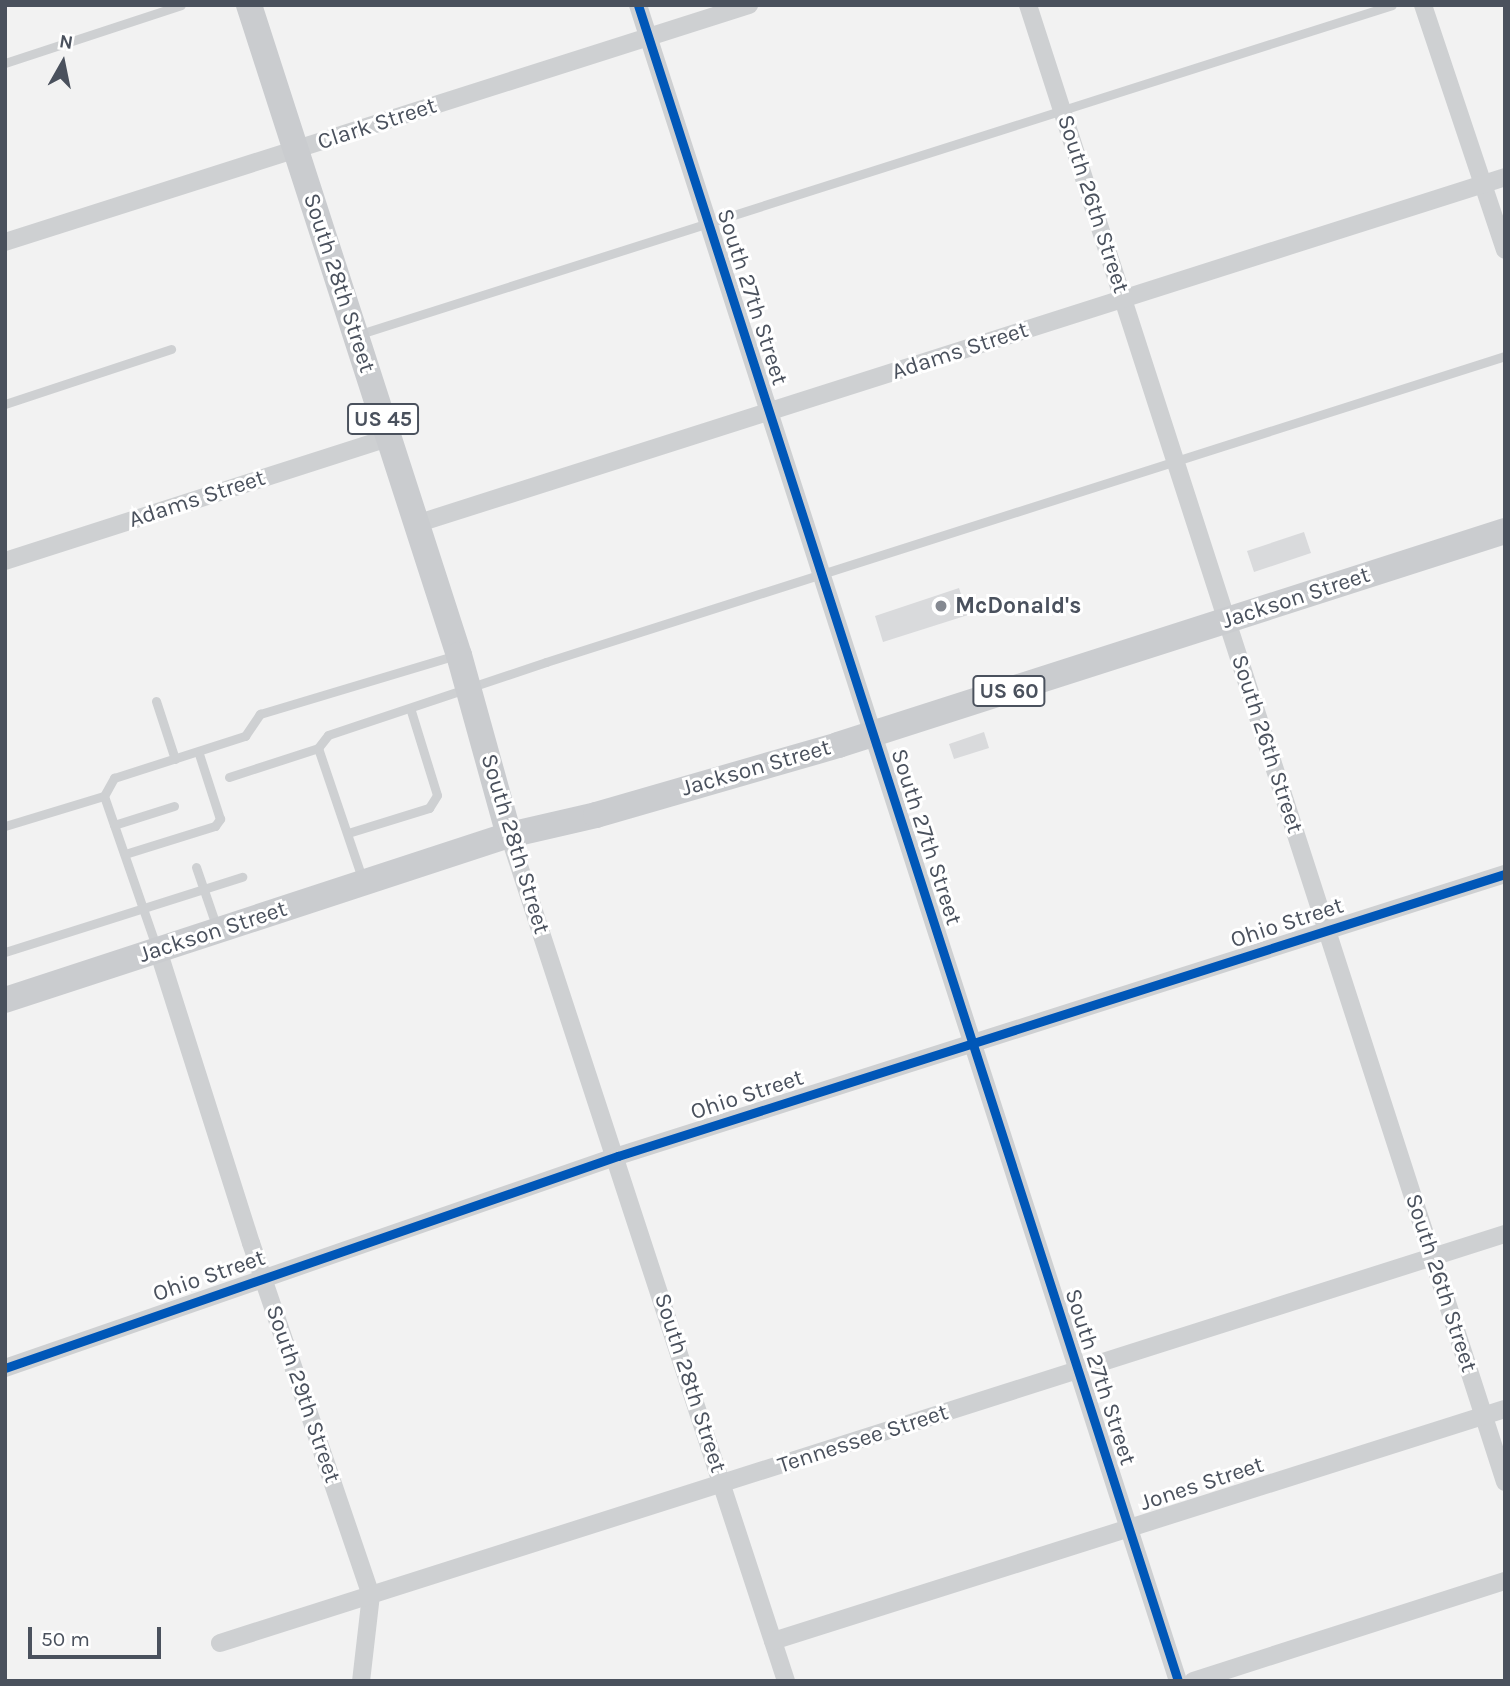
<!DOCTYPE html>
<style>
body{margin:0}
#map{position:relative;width:1510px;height:1686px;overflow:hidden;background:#f2f2f2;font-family:Karla,sans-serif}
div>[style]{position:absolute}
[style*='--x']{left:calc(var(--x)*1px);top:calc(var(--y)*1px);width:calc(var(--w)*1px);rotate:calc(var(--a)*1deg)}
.building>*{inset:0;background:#d9dadc}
.service>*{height:9px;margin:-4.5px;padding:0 4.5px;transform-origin:4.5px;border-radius:4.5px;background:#ced0d2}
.minor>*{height:18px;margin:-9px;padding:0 9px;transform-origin:9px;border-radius:9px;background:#ced0d2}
.primary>*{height:26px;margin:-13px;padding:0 13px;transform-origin:13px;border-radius:13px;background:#cacccf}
.cycleway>*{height:9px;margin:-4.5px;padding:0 4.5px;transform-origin:4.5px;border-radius:4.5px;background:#0057b8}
.dots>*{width:19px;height:19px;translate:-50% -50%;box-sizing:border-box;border:4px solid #fff;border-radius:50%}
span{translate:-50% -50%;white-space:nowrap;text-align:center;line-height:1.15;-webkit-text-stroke:6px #fff;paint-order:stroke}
.shield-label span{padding:2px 5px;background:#fff;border:2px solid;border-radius:5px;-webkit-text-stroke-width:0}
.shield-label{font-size:21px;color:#4a515d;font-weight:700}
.street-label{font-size:23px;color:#4a515d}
.poi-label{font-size:23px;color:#4a515d;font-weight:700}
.left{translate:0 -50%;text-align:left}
.frame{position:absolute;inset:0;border:7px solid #4a515d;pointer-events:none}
.north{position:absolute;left:28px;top:28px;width:70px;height:70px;-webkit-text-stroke:5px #fff;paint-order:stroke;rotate:9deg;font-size:19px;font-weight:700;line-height:28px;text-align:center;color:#4a515d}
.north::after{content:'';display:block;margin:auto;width:24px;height:32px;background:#4a515d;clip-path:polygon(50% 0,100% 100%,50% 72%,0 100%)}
.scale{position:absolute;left:28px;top:1627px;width:133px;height:32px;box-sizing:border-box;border:4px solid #4a515d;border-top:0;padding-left:9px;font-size:21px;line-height:24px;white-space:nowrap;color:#4a515d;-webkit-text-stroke:5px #fff;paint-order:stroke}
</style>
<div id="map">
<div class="building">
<i style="clip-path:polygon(1304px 532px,1311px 553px,1254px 572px,1247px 551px)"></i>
<i style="clip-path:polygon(959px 588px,968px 615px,883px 642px,875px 616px)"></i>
<i style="clip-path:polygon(984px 732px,989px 748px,954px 759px,949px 744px)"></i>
</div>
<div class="service">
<i style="--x:5;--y:63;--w:185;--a:-18.2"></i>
<i style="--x:357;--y:335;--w:1086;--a:-17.68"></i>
<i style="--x:5;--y:404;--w:175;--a:-18.3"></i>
<i style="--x:156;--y:701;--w:61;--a:71.9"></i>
<i style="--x:318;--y:748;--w:137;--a:71.3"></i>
<i style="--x:229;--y:777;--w:94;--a:-18"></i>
<i style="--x:318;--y:748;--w:16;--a:-52"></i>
<i style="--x:328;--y:735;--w:230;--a:-18.5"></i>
<i style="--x:546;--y:662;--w:1007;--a:-17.7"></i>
<i style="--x:104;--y:796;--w:21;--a:-61"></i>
<i style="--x:114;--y:778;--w:138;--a:-17.8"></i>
<i style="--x:245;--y:736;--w:27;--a:-56"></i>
<i style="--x:260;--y:714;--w:206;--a:-16.7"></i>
<i style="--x:114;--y:825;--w:63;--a:-17.6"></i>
<i style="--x:5;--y:826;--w:103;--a:-16.9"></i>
<i style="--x:104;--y:796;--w:162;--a:70.9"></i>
<i style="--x:348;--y:833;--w:85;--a:-17.2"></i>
<i style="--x:429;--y:808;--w:15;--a:-58"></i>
<i style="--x:437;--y:795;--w:88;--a:-107.2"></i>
<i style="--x:125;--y:854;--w:94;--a:-17.3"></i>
<i style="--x:215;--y:826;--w:9;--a:-54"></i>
<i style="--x:220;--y:819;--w:71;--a:-107.9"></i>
<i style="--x:196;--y:867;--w:65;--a:71"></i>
<i style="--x:5;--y:952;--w:249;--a:-17.6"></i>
</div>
<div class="minor">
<i style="--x:638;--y:5;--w:1761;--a:72.14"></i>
<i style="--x:1028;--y:5;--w:1552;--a:72.1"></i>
<i style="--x:1423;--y:5;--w:258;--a:71.5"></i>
<i style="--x:5;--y:242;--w:781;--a:-17.67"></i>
<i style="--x:416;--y:524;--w:1143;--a:-17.67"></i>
<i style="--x:5;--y:561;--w:403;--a:-17.8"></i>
<i style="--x:509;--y:835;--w:890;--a:71.87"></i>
<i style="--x:158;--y:950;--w:307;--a:72.4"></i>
<i style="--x:251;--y:1243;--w:372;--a:71.2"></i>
<i style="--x:371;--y:1595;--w:87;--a:96.6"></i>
<i style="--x:5;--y:1368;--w:649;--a:-19.08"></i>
<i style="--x:618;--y:1156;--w:931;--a:-17.64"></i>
<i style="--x:773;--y:1641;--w:768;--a:-17.59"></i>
<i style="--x:220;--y:1643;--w:1349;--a:-17.66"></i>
<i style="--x:1193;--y:1681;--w:328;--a:-17.8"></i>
</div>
<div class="primary">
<i style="--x:249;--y:5;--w:683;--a:72.1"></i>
<i style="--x:459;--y:655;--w:187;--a:74.5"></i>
<i style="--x:5;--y:1000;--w:530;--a:-18.13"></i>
<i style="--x:509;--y:835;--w:89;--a:-12.9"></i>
<i style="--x:596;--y:815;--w:252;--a:-16.1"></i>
<i style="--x:838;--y:745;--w:700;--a:-17.79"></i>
</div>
<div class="cycleway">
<i style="--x:638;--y:5;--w:1761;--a:72.14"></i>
<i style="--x:5;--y:1368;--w:649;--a:-19.08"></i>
<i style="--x:618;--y:1156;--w:931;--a:-17.64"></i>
</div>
<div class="dots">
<i style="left:941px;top:606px;background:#858991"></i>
</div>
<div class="shield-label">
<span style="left:383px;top:419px">US 45</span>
<span style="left:1009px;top:691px">US 60</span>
</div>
<div class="street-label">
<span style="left:377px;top:124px;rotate:-18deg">Clark Street</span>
<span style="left:1093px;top:204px;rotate:72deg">South 26th Street</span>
<span style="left:339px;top:283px;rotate:72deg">South 28th Street</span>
<span style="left:752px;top:297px;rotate:72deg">South 27th Street</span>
<span style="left:960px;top:351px;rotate:-18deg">Adams Street</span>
<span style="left:197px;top:499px;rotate:-18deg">Adams Street</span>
<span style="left:1296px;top:598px;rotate:-18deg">Jackson Street</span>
<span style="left:1267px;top:744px;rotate:72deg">South 26th Street</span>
<span style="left:756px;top:768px;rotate:-16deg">Jackson Street</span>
<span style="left:926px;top:837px;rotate:72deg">South 27th Street</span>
<span style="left:515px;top:844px;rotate:73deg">South 28th Street</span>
<span style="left:1287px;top:923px;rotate:-18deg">Ohio Street</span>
<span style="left:213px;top:932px;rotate:-18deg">Jackson Street</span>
<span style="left:747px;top:1095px;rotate:-18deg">Ohio Street</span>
<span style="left:209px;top:1276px;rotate:-19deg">Ohio Street</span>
<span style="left:1441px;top:1283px;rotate:72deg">South 26th Street</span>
<span style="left:1100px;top:1377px;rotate:72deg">South 27th Street</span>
<span style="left:690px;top:1383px;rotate:72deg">South 28th Street</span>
<span style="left:303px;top:1394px;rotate:71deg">South 29th Street</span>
<span style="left:863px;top:1439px;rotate:-18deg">Tennessee Street</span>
<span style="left:1202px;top:1484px;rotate:-18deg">Jones Street</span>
</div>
<div class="poi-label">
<span class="left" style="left:955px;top:606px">McDonald's</span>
</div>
<div class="frame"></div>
<div class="north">N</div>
<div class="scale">50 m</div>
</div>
